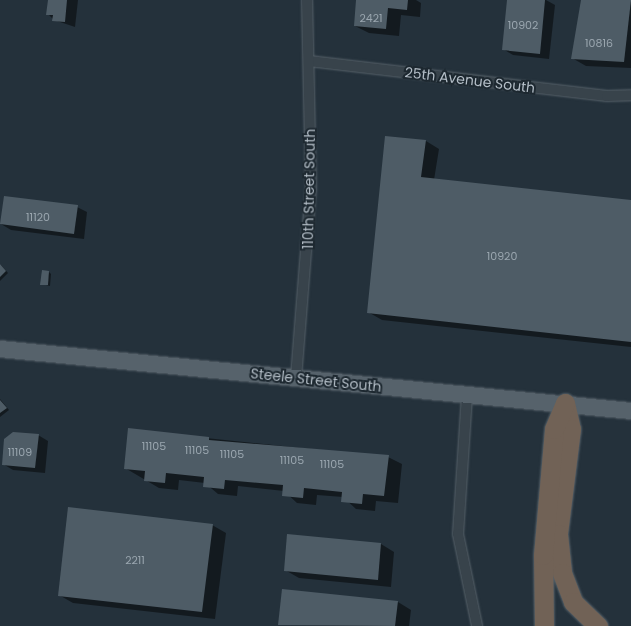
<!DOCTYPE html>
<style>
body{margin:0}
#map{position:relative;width:631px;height:626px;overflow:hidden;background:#24313b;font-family:Poppins,sans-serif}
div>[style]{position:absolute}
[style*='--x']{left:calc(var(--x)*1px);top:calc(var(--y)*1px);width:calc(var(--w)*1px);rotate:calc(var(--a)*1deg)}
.shadow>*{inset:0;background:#0007}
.building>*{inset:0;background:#4e5c66}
.roads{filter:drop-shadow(0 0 1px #566169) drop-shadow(0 0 1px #566169)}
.street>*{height:10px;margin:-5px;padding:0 5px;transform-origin:5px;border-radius:5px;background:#38434b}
.primary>*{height:16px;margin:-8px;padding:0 8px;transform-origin:8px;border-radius:8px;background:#56626b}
.highway>*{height:19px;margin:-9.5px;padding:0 9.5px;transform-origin:9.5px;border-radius:9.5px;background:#716256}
span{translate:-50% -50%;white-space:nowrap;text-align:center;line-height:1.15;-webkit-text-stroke:4px #1d2830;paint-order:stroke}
.number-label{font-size:11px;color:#9aa6af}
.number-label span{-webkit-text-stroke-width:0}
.street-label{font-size:14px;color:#b4bec7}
</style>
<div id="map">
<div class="shadow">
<i style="clip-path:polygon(49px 0,78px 0,75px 27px,54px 20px,48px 14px)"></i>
<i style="clip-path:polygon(357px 0,416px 0,421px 3px,420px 17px,401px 15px,399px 36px,369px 33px,355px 26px)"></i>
<i style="clip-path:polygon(508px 0,546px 0,555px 5px,549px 59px,513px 55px,503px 49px)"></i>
<i style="clip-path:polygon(582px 0,631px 2px,631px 68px,586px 66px,572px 58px)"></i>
<i style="clip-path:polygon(386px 137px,426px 141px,439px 149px,434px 180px,631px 201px,631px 347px,382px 320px,368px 312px)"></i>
<i style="clip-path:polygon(77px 207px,87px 212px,84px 239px,11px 230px,1px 224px)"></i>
<i style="clip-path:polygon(0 264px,8px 273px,0 281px)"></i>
<i style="clip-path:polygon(49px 272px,51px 274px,50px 286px,42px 284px)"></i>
<i style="clip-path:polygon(0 399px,9px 410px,0 417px)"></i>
<i style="clip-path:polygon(129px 430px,388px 457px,402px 464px,398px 503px,376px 501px,375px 511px,356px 509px,343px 497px,317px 495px,316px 505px,297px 503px,284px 491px,238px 486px,237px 496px,218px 494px,205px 483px,179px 480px,178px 490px,159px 488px,125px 468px)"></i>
<i style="clip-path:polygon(38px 435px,48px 441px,45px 473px,13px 470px,3px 464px)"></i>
<i style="clip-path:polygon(212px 525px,226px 533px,215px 619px,73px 603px,59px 595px)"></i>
<i style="clip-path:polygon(381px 544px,394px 552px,391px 587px,299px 578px,285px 570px)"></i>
<i style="clip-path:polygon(398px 602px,411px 610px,409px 626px,279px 625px)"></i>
</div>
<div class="building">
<i style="clip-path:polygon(48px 0,67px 0,65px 22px,52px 21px,53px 15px,46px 15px)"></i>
<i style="clip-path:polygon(356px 0,408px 0,407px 10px,388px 8px,386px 29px,354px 26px)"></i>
<i style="clip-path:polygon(507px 0,545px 0,540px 54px,502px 50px)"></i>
<i style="clip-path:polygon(581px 0,631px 0,624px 62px,571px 59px)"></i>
<i style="clip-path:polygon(385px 136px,426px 140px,421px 177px,631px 200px,631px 342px,367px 313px)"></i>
<i style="clip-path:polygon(4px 196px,78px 205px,74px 234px,0 224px)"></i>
<i style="clip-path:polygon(0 264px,6px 271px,0 277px)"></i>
<i style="clip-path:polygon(42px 270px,49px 271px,48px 285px,40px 285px)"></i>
<i style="clip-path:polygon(0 400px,7px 408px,0 413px)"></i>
<i style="clip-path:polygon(128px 428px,209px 437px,209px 440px,389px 455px,384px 496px,363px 494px,362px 504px,341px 502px,342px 492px,304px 488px,303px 498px,282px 496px,283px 485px,225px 480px,224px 489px,203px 487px,204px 477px,166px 473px,165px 483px,144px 481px,145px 471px,124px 469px)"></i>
<i style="clip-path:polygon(13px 432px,39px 434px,35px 468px,2px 465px,4px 439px)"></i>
<i style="clip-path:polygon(68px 507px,213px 524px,202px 612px,58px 596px)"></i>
<i style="clip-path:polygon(287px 534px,381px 543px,378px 580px,284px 571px)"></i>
<i style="clip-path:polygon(282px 589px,398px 601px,395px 626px,278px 625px)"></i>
</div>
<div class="roads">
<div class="street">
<i style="--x:309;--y:61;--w:300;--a:6.7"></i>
<i style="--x:607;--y:96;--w:24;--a:-2"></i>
<i style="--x:296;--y:378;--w:190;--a:-85.5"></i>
<i style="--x:311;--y:189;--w:189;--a:-91.2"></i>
<i style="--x:467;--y:395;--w:139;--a:93.7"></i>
<i style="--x:458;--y:534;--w:94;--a:78.3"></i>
</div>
<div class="primary">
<i style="--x:0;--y:349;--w:634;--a:5.61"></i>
</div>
<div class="highway">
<i style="--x:565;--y:403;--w:27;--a:77"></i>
<i style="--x:571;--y:429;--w:106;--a:97.1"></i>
<i style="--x:558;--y:534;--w:39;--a:84"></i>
<i style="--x:562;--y:573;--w:31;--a:69"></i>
<i style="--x:573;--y:602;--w:35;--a:44"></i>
<i style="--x:544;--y:626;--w:71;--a:-90.8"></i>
<i style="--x:543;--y:555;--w:126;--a:-85"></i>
<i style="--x:554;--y:429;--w:28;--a:-67"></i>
</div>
</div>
<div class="number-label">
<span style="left:371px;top:18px">2421</span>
<span style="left:523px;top:25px">10902</span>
<span style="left:599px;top:43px">10816</span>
<span style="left:38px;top:217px">11120</span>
<span style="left:502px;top:256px">10920</span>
<span style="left:154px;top:446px">11105</span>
<span style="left:197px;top:450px">11105</span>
<span style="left:20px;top:452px">11109</span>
<span style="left:232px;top:454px">11105</span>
<span style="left:292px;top:460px">11105</span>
<span style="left:332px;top:464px">11105</span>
<span style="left:135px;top:560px">2211</span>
</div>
<div class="street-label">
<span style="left:470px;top:80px;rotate:7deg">25th Avenue South</span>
<span style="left:309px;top:189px;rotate:-89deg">110th Street South</span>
<span style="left:316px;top:380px;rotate:6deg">Steele Street South</span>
</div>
</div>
